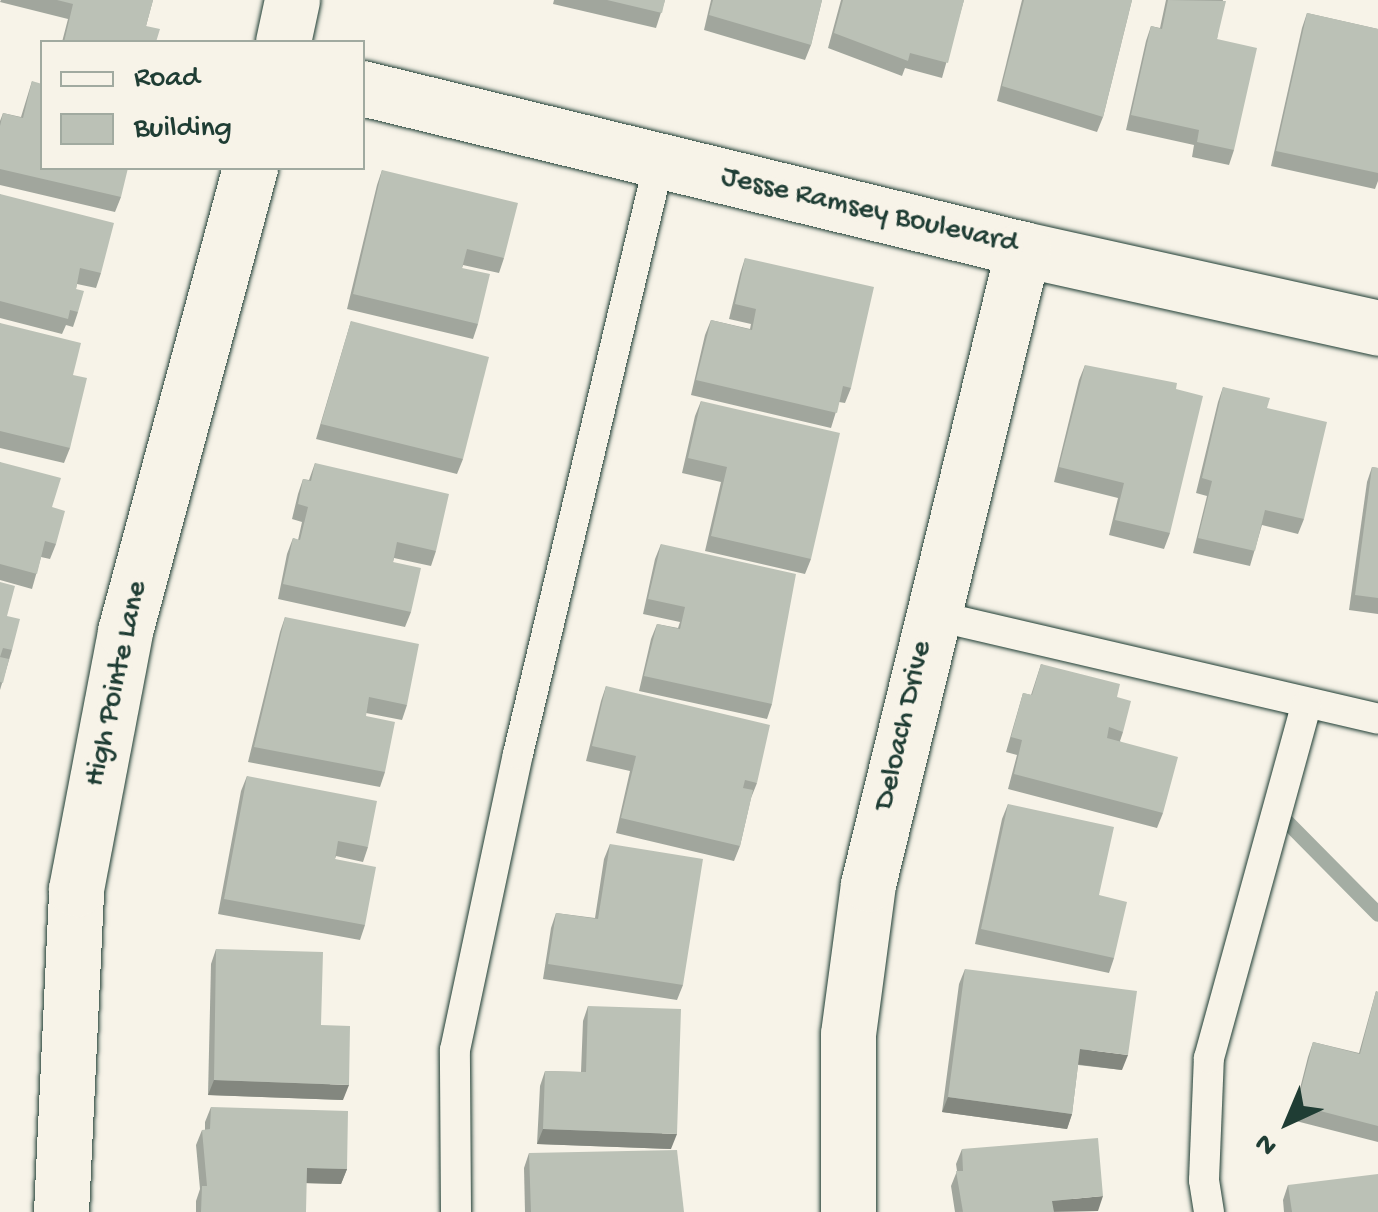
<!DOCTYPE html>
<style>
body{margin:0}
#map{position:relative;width:1378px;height:1212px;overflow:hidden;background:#f7f3e8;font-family:"Gochi Hand",sans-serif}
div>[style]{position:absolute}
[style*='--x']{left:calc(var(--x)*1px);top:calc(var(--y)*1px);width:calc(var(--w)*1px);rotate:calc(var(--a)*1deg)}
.stream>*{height:15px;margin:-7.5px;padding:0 7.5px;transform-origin:7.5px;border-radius:7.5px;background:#a4ada3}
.roads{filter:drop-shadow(0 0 2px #1f3d34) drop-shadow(0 0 2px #1f3d34)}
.service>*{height:30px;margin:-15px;padding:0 15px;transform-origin:15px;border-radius:15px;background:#f7f3e8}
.minor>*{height:55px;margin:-27.5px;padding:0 27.5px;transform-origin:27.5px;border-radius:27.5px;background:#f7f3e8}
.tertiary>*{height:55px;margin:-27.5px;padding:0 27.5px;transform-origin:27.5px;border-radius:27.5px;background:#f7f3e8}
.wall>*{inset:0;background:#a1a69d}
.shaded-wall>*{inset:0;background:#83877f}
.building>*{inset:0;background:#bbc1b6}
span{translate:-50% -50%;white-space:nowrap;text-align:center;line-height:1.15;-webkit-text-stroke:9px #f7f3e8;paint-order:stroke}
.street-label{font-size:30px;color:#1f3d34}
.legend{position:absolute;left:40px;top:40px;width:325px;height:130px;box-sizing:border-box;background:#f7f3e8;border:2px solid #a1aaa0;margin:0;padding:12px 18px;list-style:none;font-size:30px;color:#1f3d34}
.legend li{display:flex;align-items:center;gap:20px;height:50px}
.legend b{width:50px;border:2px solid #a1aaa0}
.north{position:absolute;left:1238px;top:1072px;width:100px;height:100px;-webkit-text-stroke:8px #f7f3e8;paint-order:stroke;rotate:224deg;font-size:28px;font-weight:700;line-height:40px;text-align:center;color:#1f3d34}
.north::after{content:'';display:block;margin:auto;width:35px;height:45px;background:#1f3d34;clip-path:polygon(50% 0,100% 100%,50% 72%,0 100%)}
</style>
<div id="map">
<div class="stream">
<i style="--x:1287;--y:822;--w:129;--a:45.3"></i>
</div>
<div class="roads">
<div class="service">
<i style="--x:932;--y:615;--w:458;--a:13.1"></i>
<i style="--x:456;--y:1212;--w:162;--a:-90.4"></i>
<i style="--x:455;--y:1050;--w:303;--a:-78"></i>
<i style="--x:518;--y:754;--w:609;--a:-76.6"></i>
<i style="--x:1209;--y:1212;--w:32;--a:-99"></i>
<i style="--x:1204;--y:1180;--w:122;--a:-87.7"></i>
<i style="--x:1209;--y:1058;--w:365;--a:-74.6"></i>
</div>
<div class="minor">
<i style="--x:362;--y:88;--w:680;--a:13.69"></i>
<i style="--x:1023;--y:249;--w:364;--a:12.5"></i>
<i style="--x:848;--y:1212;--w:178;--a:-90"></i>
<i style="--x:848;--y:1034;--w:151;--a:-82.4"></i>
<i style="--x:868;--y:884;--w:654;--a:-76.28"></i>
</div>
<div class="tertiary">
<i style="--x:283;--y:42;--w:43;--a:-77.9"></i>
<i style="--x:61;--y:1212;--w:323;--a:-87.3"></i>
<i style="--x:76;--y:889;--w:263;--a:-79.2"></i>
<i style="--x:125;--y:631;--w:480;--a:-74.9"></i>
</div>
</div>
<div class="wall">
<i style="clip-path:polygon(1px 0,153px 0,146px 26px,156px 42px,62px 42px,68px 19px,0 2px)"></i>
<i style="clip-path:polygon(554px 0,665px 0,656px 28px,553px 4px)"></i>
<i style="clip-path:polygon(711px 0,822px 0,811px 45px,805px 60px,704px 30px)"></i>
<i style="clip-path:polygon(841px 0,964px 0,942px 78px,905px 68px,902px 76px,828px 48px)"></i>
<i style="clip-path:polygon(1022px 0,1132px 0,1103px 117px,1097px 132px,997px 101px)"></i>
<i style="clip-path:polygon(1166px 0,1223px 0,1217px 39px,1234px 150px,1229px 165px,1192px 157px,1194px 145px,1126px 130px,1146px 41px,1151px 26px,1160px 28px)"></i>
<i style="clip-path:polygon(1307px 13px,1378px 29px,1378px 181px,1375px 189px,1271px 166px,1302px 28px)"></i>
<i style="clip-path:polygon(32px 81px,121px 197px,115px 212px,0 185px,0 121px,3px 113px,21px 117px)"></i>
<i style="clip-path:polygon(382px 170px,504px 258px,499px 273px,463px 265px,462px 268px,478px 324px,473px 339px,347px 309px,377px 185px)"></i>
<i style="clip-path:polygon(0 194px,101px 273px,96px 288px,77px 284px,76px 289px,78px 312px,73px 327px,66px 325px,62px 334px,0 318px)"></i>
<i style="clip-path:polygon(745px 258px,851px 388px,845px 403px,839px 402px,831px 428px,691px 395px,705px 335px,711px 320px,750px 329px,751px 324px,729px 319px,740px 274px)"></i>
<i style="clip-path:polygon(351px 321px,463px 459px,457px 474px,316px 439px)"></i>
<i style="clip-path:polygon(0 323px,73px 375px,70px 448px,64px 463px,0 448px)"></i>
<i style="clip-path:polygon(1085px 365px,1170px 533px,1164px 549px,1109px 535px,1118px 498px,1054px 482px,1079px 380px)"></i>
<i style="clip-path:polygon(1223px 387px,1267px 408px,1304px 519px,1298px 534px,1262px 525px,1250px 566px,1193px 553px,1207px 496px,1196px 493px,1218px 402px)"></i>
<i style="clip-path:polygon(701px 401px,811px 559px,805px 574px,705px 551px,721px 482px,682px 473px,695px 416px)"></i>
<i style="clip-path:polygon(0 462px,52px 507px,56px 544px,50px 559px,41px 557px,32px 589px,0 580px)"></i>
<i style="clip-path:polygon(315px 463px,436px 551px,431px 566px,394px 558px,393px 562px,411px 612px,405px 627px,278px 599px,287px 554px,293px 538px,298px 540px,302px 522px,292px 519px,298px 494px,303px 479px,309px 480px)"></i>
<i style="clip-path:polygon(1372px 467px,1378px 468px,1378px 614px,1349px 610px,1367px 482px)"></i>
<i style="clip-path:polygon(661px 544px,772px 704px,767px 719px,639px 691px,651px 639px,657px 624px,678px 628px,680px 622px,643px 614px,655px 559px)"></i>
<i style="clip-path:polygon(0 582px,12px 650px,0 690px)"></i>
<i style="clip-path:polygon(285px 617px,407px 705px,402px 720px,366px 713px,366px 716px,385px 772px,380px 787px,248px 762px,280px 632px)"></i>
<i style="clip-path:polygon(1041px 664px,1117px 697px,1123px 732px,1120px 741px,1163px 813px,1157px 828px,1008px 789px,1017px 755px,1006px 752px,1023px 693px,1031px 695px)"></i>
<i style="clip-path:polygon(606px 686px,757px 783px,751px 798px,740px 846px,734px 861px,616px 833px,630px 771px,586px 761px,601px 701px)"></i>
<i style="clip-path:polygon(247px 776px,368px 847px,363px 862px,336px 856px,335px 859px,365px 925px,360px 940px,218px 914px,241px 791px)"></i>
<i style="clip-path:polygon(1008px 804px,1099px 895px,1114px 958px,1109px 973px,975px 944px,1002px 819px)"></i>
<i style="clip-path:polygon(610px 844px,683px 985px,677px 1000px,543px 979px,551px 928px,556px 913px,595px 918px,604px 859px)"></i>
<i style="clip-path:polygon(216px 949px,343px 1100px,208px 1095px,211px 964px)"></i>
<i style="clip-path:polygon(965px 969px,1122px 1070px,1078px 1065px,1072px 1114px,1067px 1129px,942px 1112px,959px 984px)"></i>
<i style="clip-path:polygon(1376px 991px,1378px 992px,1378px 1142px,1292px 1120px,1308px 1057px,1313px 1042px,1359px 1053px)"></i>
<i style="clip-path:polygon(588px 1006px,671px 1149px,537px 1144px,540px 1086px,545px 1071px,581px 1072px,583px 1021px)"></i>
<i style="clip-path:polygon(211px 1107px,347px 1169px,341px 1184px,306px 1183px,306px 1212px,196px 1212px,196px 1201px,200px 1189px,196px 1145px,202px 1130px,205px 1130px,205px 1122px)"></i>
<i style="clip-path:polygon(962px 1149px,1098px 1211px,955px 1212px,951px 1186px,957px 1171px,956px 1164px)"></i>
<i style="clip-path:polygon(529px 1153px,684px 1212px,525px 1212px,524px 1168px)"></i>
<i style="clip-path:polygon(1288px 1185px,1378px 1212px,1284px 1212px,1283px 1200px)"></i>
</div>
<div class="shaded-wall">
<i style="clip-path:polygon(1080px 1049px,1128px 1055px,1122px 1070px,1075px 1064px)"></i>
<i style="clip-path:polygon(214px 1080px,349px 1085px,343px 1100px,208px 1095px)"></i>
<i style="clip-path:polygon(948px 1097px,1072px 1114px,1067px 1129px,942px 1112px)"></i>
<i style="clip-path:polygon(543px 1129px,677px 1134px,671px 1149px,537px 1144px)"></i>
<i style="clip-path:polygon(307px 1168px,347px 1169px,341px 1184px,301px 1183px)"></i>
<i style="clip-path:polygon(1103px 1196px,1098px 1211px,1048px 1212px,1052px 1201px)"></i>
</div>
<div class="building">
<i style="clip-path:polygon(57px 0,153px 0,146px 26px,160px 29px,156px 42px,64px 42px,73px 4px)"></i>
<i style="clip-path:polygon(607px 0,665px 0,662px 13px)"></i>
<i style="clip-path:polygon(713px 0,822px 0,811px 45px,709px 15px)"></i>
<i style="clip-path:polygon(843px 0,964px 0,948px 63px,910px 53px,908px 61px,834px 33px)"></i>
<i style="clip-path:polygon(1024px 0,1132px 0,1103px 117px,1002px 86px)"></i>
<i style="clip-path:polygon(1168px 0,1226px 1px,1217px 39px,1257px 48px,1234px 150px,1197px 142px,1199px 130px,1131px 115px,1151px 26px,1162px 29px)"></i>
<i style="clip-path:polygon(1307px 13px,1378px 29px,1378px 173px,1276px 151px)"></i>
<i style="clip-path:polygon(32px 81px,42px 84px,42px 168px,128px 168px,121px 197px,0 169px,0 126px,3px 113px,23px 118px)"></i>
<i style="clip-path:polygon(382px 170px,518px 203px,504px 258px,467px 249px,462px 268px,490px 274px,478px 324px,353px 294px)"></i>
<i style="clip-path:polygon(0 194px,114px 223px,101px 273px,80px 268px,76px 289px,84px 291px,78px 312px,70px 310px,68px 319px,0 301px)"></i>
<i style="clip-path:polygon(745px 258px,874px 287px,851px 388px,843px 386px,837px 413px,696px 380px,711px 320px,752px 330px,756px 309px,735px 304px)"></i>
<i style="clip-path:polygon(351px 321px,489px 357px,463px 459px,321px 424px)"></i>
<i style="clip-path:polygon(0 323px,81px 343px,73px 375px,87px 378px,70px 448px,0 431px)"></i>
<i style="clip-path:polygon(1085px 365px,1177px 383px,1176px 389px,1203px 396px,1170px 533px,1115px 520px,1124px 483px,1059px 467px)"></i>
<i style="clip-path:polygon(1223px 387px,1270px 398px,1267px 408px,1327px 422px,1304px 519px,1265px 510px,1255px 551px,1198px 538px,1212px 481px,1202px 478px)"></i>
<i style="clip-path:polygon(701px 401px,840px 433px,811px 559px,711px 536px,727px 467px,688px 458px)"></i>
<i style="clip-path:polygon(0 462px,61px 478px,52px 507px,65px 511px,56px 544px,45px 541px,37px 574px,0 564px)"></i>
<i style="clip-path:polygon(315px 463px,449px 494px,436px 551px,397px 542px,393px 562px,421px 568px,411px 612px,283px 584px,293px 538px,300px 540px,308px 507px,298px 504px,303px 479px,311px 481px)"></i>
<i style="clip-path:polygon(1372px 467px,1378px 468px,1378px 598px,1355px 595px)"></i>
<i style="clip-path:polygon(661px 544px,796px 574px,772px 704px,644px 676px,657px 624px,680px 629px,685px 607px,648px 599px)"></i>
<i style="clip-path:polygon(0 582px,15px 586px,7px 616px,20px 619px,12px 650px,3px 648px,0 657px,9px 659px,3px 683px,0 682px)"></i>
<i style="clip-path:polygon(285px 617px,419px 644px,407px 705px,369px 697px,366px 716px,395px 722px,385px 772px,254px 747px)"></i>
<i style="clip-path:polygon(1041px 664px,1120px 684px,1117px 697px,1131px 701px,1123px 732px,1109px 727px,1107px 738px,1178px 757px,1163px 813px,1014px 774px,1022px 740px,1011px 737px,1023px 693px,1032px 695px)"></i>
<i style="clip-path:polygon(606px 686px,770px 725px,757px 783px,745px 780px,743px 788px,753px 790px,740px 846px,621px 818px,636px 756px,592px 746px)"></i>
<i style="clip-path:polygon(247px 776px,377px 801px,368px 847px,338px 841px,335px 859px,376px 867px,365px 925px,224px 899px)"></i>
<i style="clip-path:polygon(1008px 804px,1114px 827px,1099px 895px,1127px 902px,1114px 958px,981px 929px)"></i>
<i style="clip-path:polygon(610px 844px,703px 859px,683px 985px,548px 964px,556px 913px,598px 919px)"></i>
<i style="clip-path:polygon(216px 949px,323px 952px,321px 1025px,350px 1026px,349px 1085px,214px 1080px)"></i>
<i style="clip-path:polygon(965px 969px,1137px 991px,1128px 1055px,1080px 1049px,1072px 1114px,948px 1097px)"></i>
<i style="clip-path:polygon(1376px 991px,1378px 992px,1378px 1126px,1297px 1105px,1313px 1042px,1360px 1054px)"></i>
<i style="clip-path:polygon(588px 1006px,681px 1009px,677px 1134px,543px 1129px,545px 1071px,586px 1072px)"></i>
<i style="clip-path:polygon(211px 1107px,348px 1111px,347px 1169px,307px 1168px,306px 1212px,201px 1212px,202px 1186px,207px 1186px,202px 1130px,210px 1129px)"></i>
<i style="clip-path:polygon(1098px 1138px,1103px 1196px,1052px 1201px,1054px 1212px,963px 1212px,956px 1171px,963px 1171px,962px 1149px)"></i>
<i style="clip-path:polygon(677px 1150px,684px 1212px,531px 1212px,529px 1153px)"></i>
<i style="clip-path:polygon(1378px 1174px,1378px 1212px,1292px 1212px,1288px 1185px)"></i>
</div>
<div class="street-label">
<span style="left:869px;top:212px;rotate:13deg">Jesse Ramsey Boulevard</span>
<span style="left:118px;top:684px;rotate:-78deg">High Pointe Lane</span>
<span style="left:905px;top:726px;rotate:-77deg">Deloach Drive</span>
</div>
<ul class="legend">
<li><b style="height:12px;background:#f7f3e8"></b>Road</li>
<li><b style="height:28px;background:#bbc1b6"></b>Building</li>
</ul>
<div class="north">N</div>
</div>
